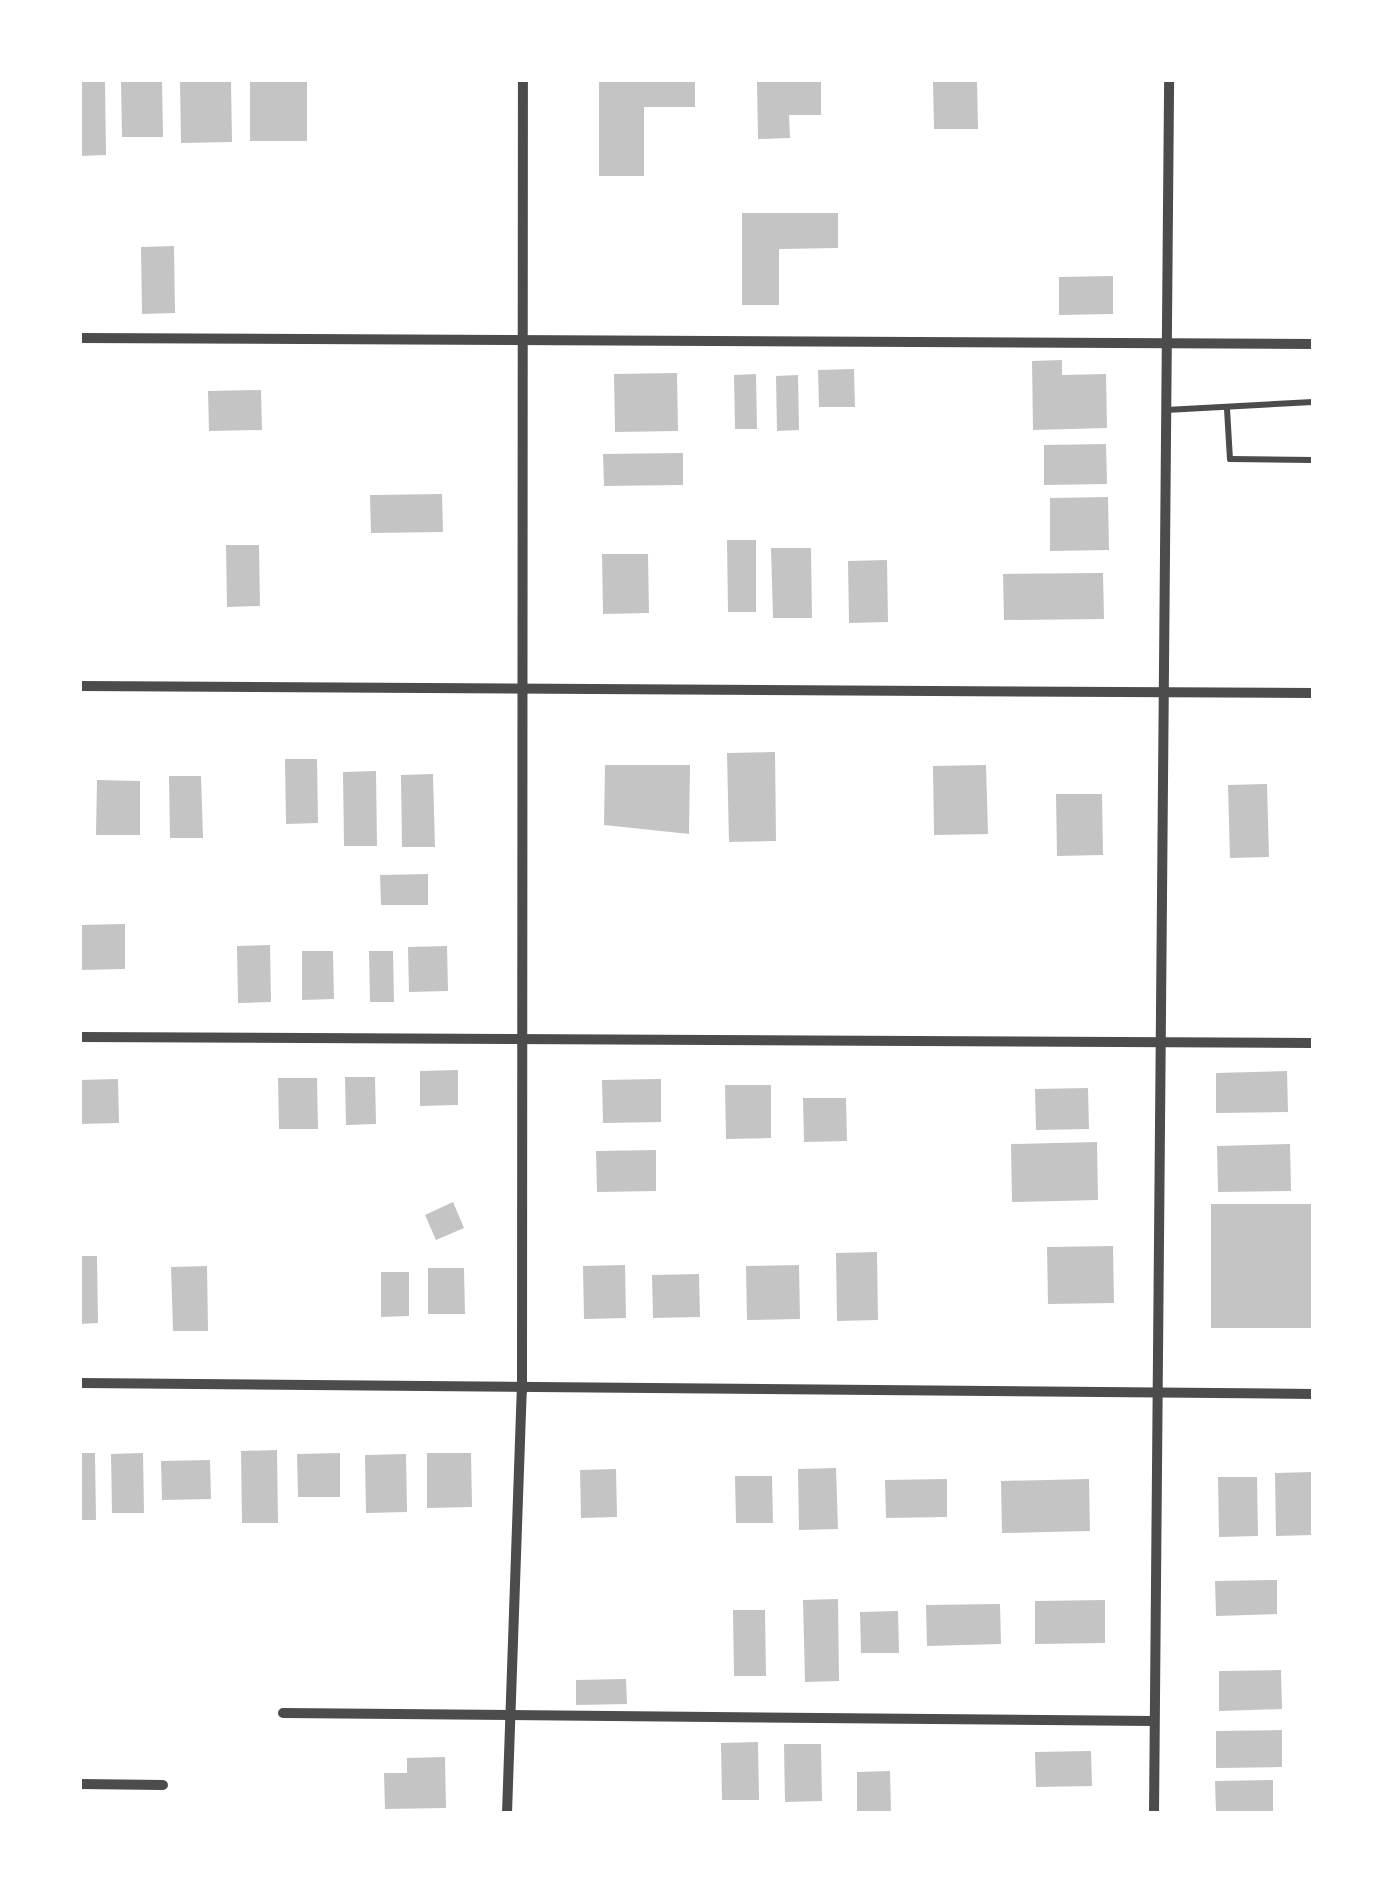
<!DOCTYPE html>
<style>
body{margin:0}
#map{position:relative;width:1393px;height:1893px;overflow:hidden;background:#fff;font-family:Poppins,sans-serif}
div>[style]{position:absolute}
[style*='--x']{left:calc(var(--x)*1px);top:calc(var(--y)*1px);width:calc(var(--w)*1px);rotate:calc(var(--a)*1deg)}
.building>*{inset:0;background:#c4c4c4}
.service>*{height:6px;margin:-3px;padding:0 3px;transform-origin:3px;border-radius:3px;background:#4c4c4c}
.minor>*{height:10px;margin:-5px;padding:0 5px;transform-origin:5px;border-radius:5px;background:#4c4c4c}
span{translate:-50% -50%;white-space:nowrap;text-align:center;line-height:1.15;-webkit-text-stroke:8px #fff;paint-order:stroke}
.frame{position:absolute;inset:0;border:82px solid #fff;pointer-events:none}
</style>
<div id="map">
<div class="building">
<i style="clip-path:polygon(80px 80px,105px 80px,106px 155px,80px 156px)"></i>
<i style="clip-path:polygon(121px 80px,162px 80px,163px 137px,122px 137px)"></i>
<i style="clip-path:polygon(599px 80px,695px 80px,695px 107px,644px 107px,644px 176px,599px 176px)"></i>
<i style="clip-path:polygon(757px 80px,821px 80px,821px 115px,789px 115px,790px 138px,758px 139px)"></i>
<i style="clip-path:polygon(933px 80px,977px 80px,978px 129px,934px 129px)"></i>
<i style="clip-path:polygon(231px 81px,232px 142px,181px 143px,180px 82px)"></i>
<i style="clip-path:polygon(250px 82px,307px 82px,307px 141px,250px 141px)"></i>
<i style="clip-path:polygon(742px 213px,838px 213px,838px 248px,779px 249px,779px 305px,742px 305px)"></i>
<i style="clip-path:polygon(174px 246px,175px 313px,142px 314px,141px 247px)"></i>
<i style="clip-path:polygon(1113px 276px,1113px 314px,1059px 315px,1059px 277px)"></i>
<i style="clip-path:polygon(1062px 360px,1062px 375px,1106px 374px,1107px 428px,1033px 430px,1032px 361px)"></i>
<i style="clip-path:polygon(854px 369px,855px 407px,819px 407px,818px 370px)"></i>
<i style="clip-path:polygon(677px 373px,678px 431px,615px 432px,614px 374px)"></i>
<i style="clip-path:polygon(756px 374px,757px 429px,735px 429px,734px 375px)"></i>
<i style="clip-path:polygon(798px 375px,799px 430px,777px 431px,776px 376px)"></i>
<i style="clip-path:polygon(261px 390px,262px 430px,209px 431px,208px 391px)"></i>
<i style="clip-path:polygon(1106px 444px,1107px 484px,1044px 485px,1044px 445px)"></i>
<i style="clip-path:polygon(683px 453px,683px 485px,604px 486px,603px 454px)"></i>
<i style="clip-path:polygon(442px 494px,443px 532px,371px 533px,370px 495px)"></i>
<i style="clip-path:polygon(1108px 497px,1109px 550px,1050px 551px,1050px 498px)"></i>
<i style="clip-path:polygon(727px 540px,756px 540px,756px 612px,728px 612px)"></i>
<i style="clip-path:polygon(226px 545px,259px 545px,260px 606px,227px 607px)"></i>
<i style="clip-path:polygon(771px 548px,811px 548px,812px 618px,773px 618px)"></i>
<i style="clip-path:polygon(602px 554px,648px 554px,649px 613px,603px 614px)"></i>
<i style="clip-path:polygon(887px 560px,888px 622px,849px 623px,848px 561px)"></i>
<i style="clip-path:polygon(1103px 573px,1104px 619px,1004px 620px,1003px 574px)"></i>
<i style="clip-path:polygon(775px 752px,776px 841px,729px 842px,727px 753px)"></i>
<i style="clip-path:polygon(285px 759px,317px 759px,318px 823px,286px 824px)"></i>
<i style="clip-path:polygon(605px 765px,690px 765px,689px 834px,604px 825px)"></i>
<i style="clip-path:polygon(986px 765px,988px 834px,934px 835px,933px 766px)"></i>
<i style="clip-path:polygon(376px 771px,377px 846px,344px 846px,343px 772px)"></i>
<i style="clip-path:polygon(433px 774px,435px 847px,402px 847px,401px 775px)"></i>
<i style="clip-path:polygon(169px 776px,201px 776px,203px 838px,170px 838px)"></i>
<i style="clip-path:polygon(97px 780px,140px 781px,140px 835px,96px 835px)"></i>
<i style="clip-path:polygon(1267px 784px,1269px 857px,1230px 858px,1228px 785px)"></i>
<i style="clip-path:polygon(1056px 794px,1102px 794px,1103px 855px,1057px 856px)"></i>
<i style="clip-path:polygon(428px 874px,428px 905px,381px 905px,380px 875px)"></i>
<i style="clip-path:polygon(125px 924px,125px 969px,80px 970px,80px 925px)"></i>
<i style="clip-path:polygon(270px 945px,271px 1002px,238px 1003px,237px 946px)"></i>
<i style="clip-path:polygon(447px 946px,448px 991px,409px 992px,408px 947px)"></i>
<i style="clip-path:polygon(302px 951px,333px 951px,334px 999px,302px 1000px)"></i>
<i style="clip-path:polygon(369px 951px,393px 951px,394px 1002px,370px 1002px)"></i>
<i style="clip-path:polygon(458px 1070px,458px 1105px,420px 1106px,420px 1071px)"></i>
<i style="clip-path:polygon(1287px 1071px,1288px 1112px,1216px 1113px,1216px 1073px)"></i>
<i style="clip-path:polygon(345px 1077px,375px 1077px,376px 1124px,346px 1125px)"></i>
<i style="clip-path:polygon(278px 1078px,317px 1078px,318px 1129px,279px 1129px)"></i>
<i style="clip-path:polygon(118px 1079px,119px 1123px,80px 1124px,80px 1080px)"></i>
<i style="clip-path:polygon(661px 1079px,661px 1122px,603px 1123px,602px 1080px)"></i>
<i style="clip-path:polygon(725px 1085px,771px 1085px,771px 1138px,726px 1139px)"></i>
<i style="clip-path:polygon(1088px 1088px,1089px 1129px,1036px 1130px,1035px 1089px)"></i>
<i style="clip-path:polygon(803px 1098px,846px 1098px,847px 1141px,804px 1142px)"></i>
<i style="clip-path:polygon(1097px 1142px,1098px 1200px,1012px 1202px,1011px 1144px)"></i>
<i style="clip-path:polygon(1290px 1144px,1291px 1191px,1218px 1192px,1217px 1146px)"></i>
<i style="clip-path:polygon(656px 1150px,656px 1191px,597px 1192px,596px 1151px)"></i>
<i style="clip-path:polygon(453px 1202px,464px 1228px,436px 1240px,425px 1215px)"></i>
<i style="clip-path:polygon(1211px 1204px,1313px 1204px,1313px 1328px,1211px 1328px)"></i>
<i style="clip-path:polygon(1113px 1246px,1114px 1303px,1048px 1304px,1047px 1247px)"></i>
<i style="clip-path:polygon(877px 1252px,878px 1320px,837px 1321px,836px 1253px)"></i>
<i style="clip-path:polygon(80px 1256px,97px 1256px,98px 1323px,80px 1324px)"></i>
<i style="clip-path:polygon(625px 1265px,626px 1318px,584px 1319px,583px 1266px)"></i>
<i style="clip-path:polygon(799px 1265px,800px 1319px,747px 1320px,746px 1266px)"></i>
<i style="clip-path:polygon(207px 1266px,208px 1331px,173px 1331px,171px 1267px)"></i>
<i style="clip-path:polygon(428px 1268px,464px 1268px,465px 1314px,428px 1314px)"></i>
<i style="clip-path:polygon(381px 1272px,409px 1272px,409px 1316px,381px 1317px)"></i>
<i style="clip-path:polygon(699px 1274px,700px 1317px,653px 1318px,652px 1275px)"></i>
<i style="clip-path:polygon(277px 1450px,278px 1523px,242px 1523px,241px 1451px)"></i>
<i style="clip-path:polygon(80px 1453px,95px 1453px,96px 1520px,80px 1520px)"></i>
<i style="clip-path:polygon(143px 1453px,144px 1513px,112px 1513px,111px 1454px)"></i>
<i style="clip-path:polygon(340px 1453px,340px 1497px,298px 1497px,297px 1454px)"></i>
<i style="clip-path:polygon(427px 1453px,471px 1453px,472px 1507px,427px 1508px)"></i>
<i style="clip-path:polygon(406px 1454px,407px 1512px,366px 1513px,365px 1455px)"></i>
<i style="clip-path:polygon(210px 1460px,211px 1499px,162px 1500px,161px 1461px)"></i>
<i style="clip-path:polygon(836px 1468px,838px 1529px,799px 1530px,798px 1469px)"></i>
<i style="clip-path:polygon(616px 1469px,617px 1517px,581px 1518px,580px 1470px)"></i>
<i style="clip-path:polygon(1313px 1472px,1313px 1535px,1276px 1536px,1275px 1473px)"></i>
<i style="clip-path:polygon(735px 1476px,772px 1476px,773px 1523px,736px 1523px)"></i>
<i style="clip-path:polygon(1218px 1477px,1257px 1477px,1258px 1536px,1219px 1537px)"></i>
<i style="clip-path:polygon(947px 1479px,947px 1517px,886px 1518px,885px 1480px)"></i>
<i style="clip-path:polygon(1089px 1479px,1090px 1531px,1002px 1533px,1001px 1481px)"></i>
<i style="clip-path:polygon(1277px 1580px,1277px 1614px,1216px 1616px,1215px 1581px)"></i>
<i style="clip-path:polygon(838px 1599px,839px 1681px,805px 1682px,803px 1600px)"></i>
<i style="clip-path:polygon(1105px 1600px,1105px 1643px,1035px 1644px,1035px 1601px)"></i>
<i style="clip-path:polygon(1000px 1604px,1001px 1644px,927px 1646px,926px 1605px)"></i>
<i style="clip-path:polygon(733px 1610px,765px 1610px,766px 1676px,734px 1676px)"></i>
<i style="clip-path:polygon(898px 1611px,899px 1653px,861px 1653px,860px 1612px)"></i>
<i style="clip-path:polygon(1281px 1670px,1282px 1709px,1219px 1711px,1219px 1671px)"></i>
<i style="clip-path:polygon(626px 1679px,627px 1704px,576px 1705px,576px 1680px)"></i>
<i style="clip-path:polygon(1282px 1730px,1282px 1767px,1216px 1768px,1216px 1731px)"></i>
<i style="clip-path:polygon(758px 1742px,759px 1800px,722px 1800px,721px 1743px)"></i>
<i style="clip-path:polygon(784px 1744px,821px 1744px,822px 1801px,785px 1802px)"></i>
<i style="clip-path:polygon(1091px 1751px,1092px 1786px,1036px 1787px,1035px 1752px)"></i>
<i style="clip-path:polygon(445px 1757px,446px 1808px,385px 1809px,384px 1773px,407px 1773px,407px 1758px)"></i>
<i style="clip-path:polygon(890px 1771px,891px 1813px,857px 1813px,857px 1772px)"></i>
<i style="clip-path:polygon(1273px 1780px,1273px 1813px,1216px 1813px,1215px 1781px)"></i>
</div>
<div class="service">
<i style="--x:1227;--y:409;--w:50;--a:86.6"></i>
<i style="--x:1230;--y:459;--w:83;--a:0.7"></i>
<i style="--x:1166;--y:410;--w:147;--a:-3.1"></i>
</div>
<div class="minor">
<i style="--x:80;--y:338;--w:1233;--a:0.28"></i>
<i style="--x:80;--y:686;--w:1233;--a:0.33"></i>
<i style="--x:80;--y:1037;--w:1233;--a:0.28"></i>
<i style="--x:80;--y:1383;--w:1233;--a:0.51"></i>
<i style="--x:283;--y:1713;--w:871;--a:0.53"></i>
<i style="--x:80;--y:1784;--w:83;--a:0.7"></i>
<i style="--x:507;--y:1813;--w:422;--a:-88"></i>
<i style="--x:522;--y:1391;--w:1311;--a:-89.96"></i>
<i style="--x:1154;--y:1813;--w:1733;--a:-89.5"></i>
</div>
<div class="frame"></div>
</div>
